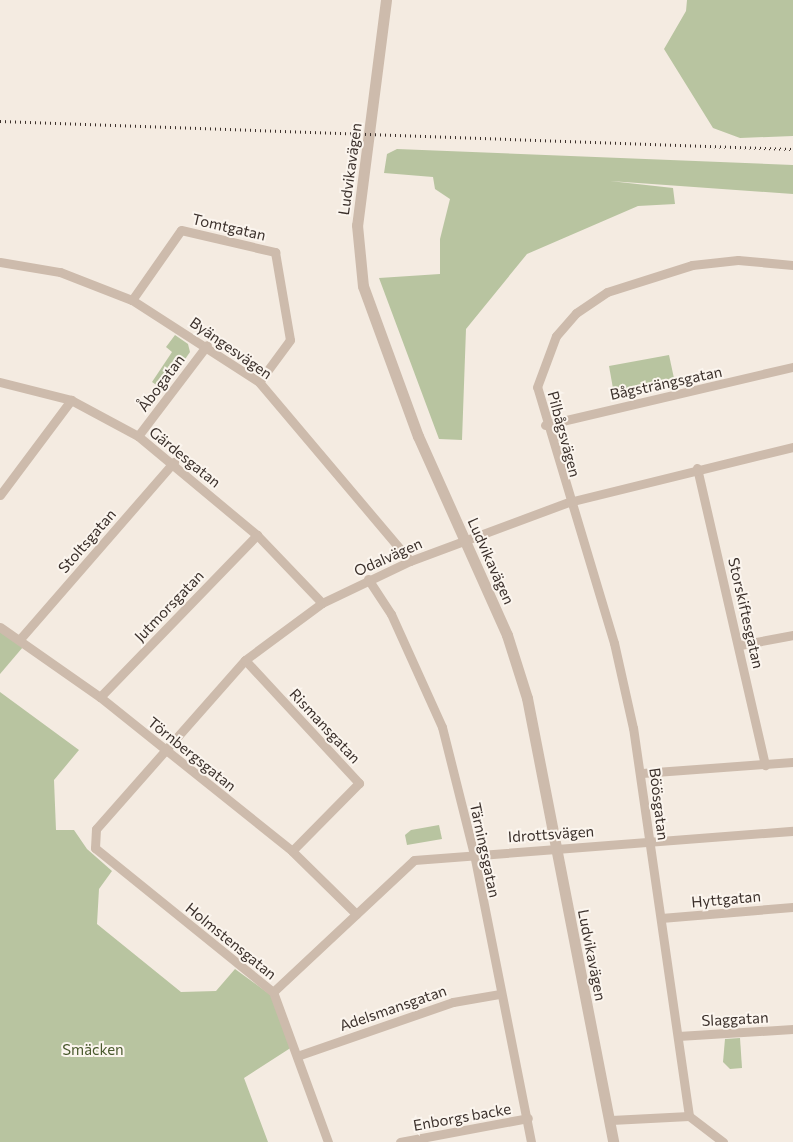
<!DOCTYPE html>
<meta charset="utf-8">
<style>
body{margin:0}
#map{position:relative;width:793px;height:1142px;overflow:hidden;background:#f4ebe1;font-family:Commissioner,sans-serif}
div>[style]{position:absolute}
[style*='--x']{left:calc(var(--x)*1px);top:calc(var(--y)*1px);width:calc(var(--w)*1px);rotate:calc(var(--a)*1deg)}
.green>*{inset:0;background:#b8c4a0}
.minor>*{height:9px;margin:-4.5px;padding:0 4.5px;transform-origin:4.5px;border-radius:4.5px;background:#cdbbac}
.tertiary>*{height:11px;margin:-5.5px;padding:0 5.5px;transform-origin:5.5px;border-radius:5.5px;background:#cdbbac}
.rail>*{height:3px;margin-top:-1.5px;transform-origin:0;background:repeating-linear-gradient(90deg,#3b302b 0 1px,transparent 0 5px)}
span{translate:-50% -50%;white-space:nowrap;text-align:center;line-height:1.15;-webkit-text-stroke:4px #fbf5ee;paint-order:stroke}
.street-label{font-size:15px;color:#3b302b}
.park-label{font-size:15px;color:#4a5a2e}
</style>
<div id="map">
<div class="green">
<i style="clip-path:polygon(687px 0,793px 0,793px 136px,740px 138px,713px 128px,664px 49px,686px 11px)"></i>
<i style="clip-path:polygon(397px 149px,793px 165px,793px 194px,610px 181px,673px 188px,675px 204px,638px 206px,527px 254px,466px 329px,462px 440px,439px 439px,379px 278px,440px 274px,440px 239px,450px 199px,435px 189px,433px 177px,384px 173px,387px 154px)"></i>
<i style="clip-path:polygon(175px 335px,188px 344px,190px 352px,164px 390px,152px 382px,172px 352px,166px 347px)"></i>
<i style="clip-path:polygon(669px 355px,675px 383px,614px 394px,609px 366px)"></i>
<i style="clip-path:polygon(0 631px,23px 647px,0 674px)"></i>
<i style="clip-path:polygon(0 692px,79px 750px,54px 780px,56px 830px,74px 830px,87px 849px,112px 871px,99px 889px,97px 924px,181px 992px,216px 991px,235px 969px,272px 996px,292px 1047px,244px 1078px,268px 1142px,0 1142px)"></i>
<i style="clip-path:polygon(439px 825px,442px 839px,407px 845px,405px 835px,411px 830px)"></i>
<i style="clip-path:polygon(740px 1038px,742px 1068px,730px 1069px,723px 1062px,725px 1039px)"></i>
</div>
<div class="minor">
<i style="--x:0;--y:262;--w:61;--a:9.5"></i>
<i style="--x:60;--y:272;--w:77;--a:21.3"></i>
<i style="--x:132;--y:300;--w:151;--a:32.8"></i>
<i style="--x:259;--y:382;--w:234;--a:49.8"></i>
<i style="--x:132;--y:300;--w:85;--a:-55"></i>
<i style="--x:181;--y:230;--w:97;--a:13.2"></i>
<i style="--x:275;--y:252;--w:89;--a:80.3"></i>
<i style="--x:290;--y:340;--w:52;--a:126.4"></i>
<i style="--x:0;--y:382;--w:73;--a:14.2"></i>
<i style="--x:71;--y:400;--w:76;--a:28.2"></i>
<i style="--x:138;--y:436;--w:155;--a:39.8"></i>
<i style="--x:257;--y:535;--w:94;--a:46.3"></i>
<i style="--x:545;--y:425;--w:255;--a:-13.2"></i>
<i style="--x:138;--y:436;--w:114;--a:-52.8"></i>
<i style="--x:697;--y:468;--w:305;--a:77.1"></i>
<i style="--x:0;--y:495;--w:119;--a:-53.2"></i>
<i style="--x:368;--y:579;--w:42;--a:56.7"></i>
<i style="--x:391;--y:614;--w:124;--a:65.7"></i>
<i style="--x:442;--y:727;--w:131;--a:75.9"></i>
<i style="--x:474;--y:854;--w:294;--a:78.8"></i>
<i style="--x:0;--y:627;--w:122;--a:35"></i>
<i style="--x:100;--y:697;--w:246;--a:38.7"></i>
<i style="--x:292;--y:851;--w:90;--a:44.5"></i>
<i style="--x:20;--y:639;--w:235;--a:-49"></i>
<i style="--x:740;--y:645;--w:54;--a:-10.7"></i>
<i style="--x:245;--y:660;--w:168;--a:47.2"></i>
<i style="--x:359;--y:783;--w:95;--a:134.6"></i>
<i style="--x:100;--y:697;--w:226;--a:-45.9"></i>
<i style="--x:642;--y:773;--w:151;--a:-4.2"></i>
<i style="--x:661;--y:918;--w:132;--a:-4.8"></i>
<i style="--x:273;--y:992;--w:193;--a:-43.1"></i>
<i style="--x:414;--y:860;--w:380;--a:-4.4"></i>
<i style="--x:678;--y:1036;--w:115;--a:-3.5"></i>
<i style="--x:297;--y:1056;--w:165;--a:-19.1"></i>
<i style="--x:453;--y:1002;--w:48;--a:-9.7"></i>
<i style="--x:689;--y:1116;--w:392;--a:-98.2"></i>
<i style="--x:633;--y:728;--w:87;--a:-102.6"></i>
<i style="--x:614;--y:643;--w:267;--a:-106.7"></i>
<i style="--x:537;--y:387;--w:54;--a:-69.6"></i>
<i style="--x:556;--y:336;--w:30;--a:-49"></i>
<i style="--x:576;--y:313;--w:37;--a:-34"></i>
<i style="--x:607;--y:292;--w:89;--a:-17.6"></i>
<i style="--x:692;--y:265;--w:46;--a:-6.2"></i>
<i style="--x:738;--y:260;--w:55;--a:5.2"></i>
<i style="--x:611;--y:1120;--w:78;--a:-2.9"></i>
<i style="--x:689;--y:1116;--w:43;--a:37.4"></i>
<i style="--x:328;--y:1142;--w:160;--a:-110.1"></i>
<i style="--x:273;--y:992;--w:229;--a:-141"></i>
<i style="--x:95;--y:848;--w:19;--a:-87"></i>
<i style="--x:96;--y:829;--w:225;--a:-48.6"></i>
<i style="--x:245;--y:660;--w:96;--a:-36.5"></i>
<i style="--x:322;--y:603;--w:98;--a:-25.5"></i>
<i style="--x:410;--y:561;--w:170;--a:-20.4"></i>
<i style="--x:569;--y:502;--w:231;--a:-13.8"></i>
<i style="--x:400;--y:1142;--w:130;--a:-10.6"></i>
</div>
<div class="tertiary">
<i style="--x:386;--y:0;--w:227;--a:97.3"></i>
<i style="--x:357;--y:225;--w:61;--a:84.4"></i>
<i style="--x:363;--y:286;--w:160;--a:69.9"></i>
<i style="--x:418;--y:436;--w:218;--a:65.9"></i>
<i style="--x:507;--y:635;--w:66;--a:72.4"></i>
<i style="--x:527;--y:698;--w:452;--a:79"></i>
</div>
<div class="rail">
<i style="--x:0;--y:121;--w:793;--a:2.02"></i>
</div>
<div class="street-label">
<span style="left:350px;top:169px;rotate:-82deg">Ludvikavägen</span>
<span style="left:229px;top:227px;rotate:13deg">Tomtgatan</span>
<span style="left:231px;top:348px;rotate:35deg">Byängesvägen</span>
<span style="left:161px;top:383px;rotate:-53deg">Åbogatan</span>
<span style="left:666px;top:383px;rotate:-12deg">Bågsträngsgatan</span>
<span style="left:564px;top:434px;rotate:75deg">Pilbågsvägen</span>
<span style="left:185px;top:457px;rotate:39deg">Gärdesgatan</span>
<span style="left:87px;top:541px;rotate:-49deg">Stoltsgatan</span>
<span style="left:388px;top:557px;rotate:-24deg">Odalvägen</span>
<span style="left:491px;top:561px;rotate:66deg">Ludvikavägen</span>
<span style="left:169px;top:606px;rotate:-46deg">Jutmorsgatan</span>
<span style="left:746px;top:613px;rotate:77deg">Storskiftesgatan</span>
<span style="left:325px;top:726px;rotate:47deg">Rismansgatan</span>
<span style="left:192px;top:754px;rotate:39deg">Törnbergsgatan</span>
<span style="left:659px;top:804px;rotate:83deg">Böösgatan</span>
<span style="left:551px;top:834px;rotate:-4deg">Idrottsvägen</span>
<span style="left:485px;top:850px;rotate:78deg">Tärningsgatan</span>
<span style="left:726px;top:899px;rotate:-5deg">Hyttgatan</span>
<span style="left:231px;top:941px;rotate:39deg">Holmstensgatan</span>
<span style="left:592px;top:955px;rotate:79deg">Ludvikavägen</span>
<span style="left:393px;top:1008px;rotate:-19deg">Adelsmansgatan</span>
<span style="left:735px;top:1019px;rotate:-3deg">Slaggatan</span>
<span style="left:462px;top:1117px;rotate:-10deg">Enborgs backe</span>
</div>
<div class="park-label">
<span style="left:93px;top:1050px">Smäcken</span>
</div>
</div>
